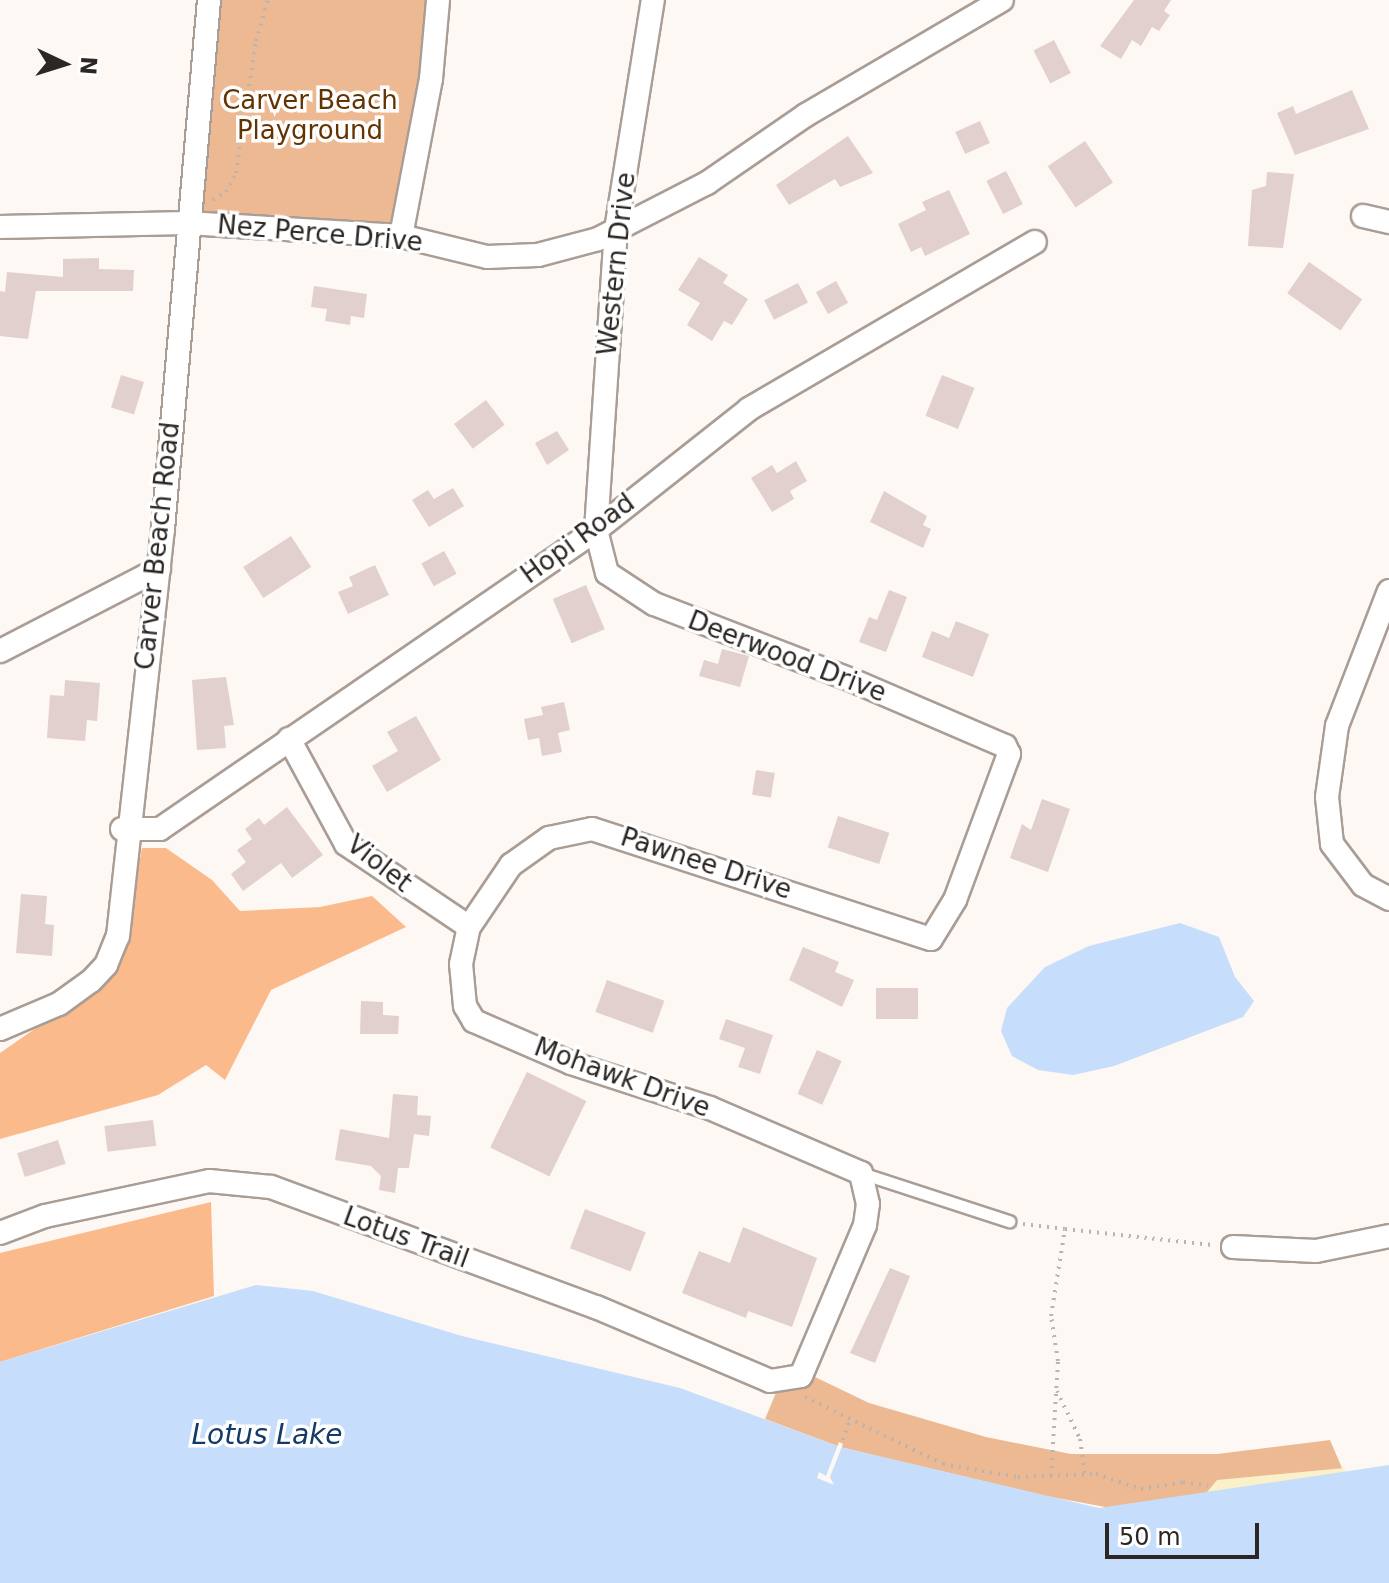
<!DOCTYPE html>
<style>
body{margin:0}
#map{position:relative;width:1389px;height:1583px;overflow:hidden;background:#fdf8f4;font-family:"DejaVu Sans",sans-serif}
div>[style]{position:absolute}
.green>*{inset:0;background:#edb993}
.forest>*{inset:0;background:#faba8b}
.sand>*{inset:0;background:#faf0ca}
.water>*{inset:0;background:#c6ddfb}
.pier>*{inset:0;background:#fdf8f4}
.building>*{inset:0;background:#e1d0ce;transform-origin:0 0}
.path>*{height:4px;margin-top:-2px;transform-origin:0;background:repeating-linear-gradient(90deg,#b9b4b1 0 2px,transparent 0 8px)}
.roads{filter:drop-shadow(2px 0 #a99d95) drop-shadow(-2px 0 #a99d95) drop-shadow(0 2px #a99d95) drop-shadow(0 -2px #a99d95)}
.service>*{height:11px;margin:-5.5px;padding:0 5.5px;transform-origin:5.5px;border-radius:5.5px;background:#fff}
.minor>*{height:22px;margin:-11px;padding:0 11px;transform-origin:11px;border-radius:11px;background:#fff}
span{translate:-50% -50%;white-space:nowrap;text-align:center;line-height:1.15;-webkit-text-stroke:7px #fff;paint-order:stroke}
.park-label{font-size:26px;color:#643302}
.street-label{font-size:26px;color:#2c2724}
.water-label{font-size:28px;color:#143a67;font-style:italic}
.north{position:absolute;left:24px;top:24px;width:80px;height:80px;-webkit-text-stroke:6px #fff;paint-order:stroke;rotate:94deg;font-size:22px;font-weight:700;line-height:32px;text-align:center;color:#2c2724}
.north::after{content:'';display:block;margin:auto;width:28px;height:36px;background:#2c2724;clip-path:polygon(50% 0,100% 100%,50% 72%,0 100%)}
.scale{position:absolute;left:1105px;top:1523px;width:154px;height:36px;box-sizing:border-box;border:4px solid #2c2724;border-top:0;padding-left:10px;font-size:24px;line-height:28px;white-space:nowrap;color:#2c2724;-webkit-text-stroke:6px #fff;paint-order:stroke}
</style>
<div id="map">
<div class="green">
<div style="clip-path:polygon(210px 0,438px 0,401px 236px,187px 223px)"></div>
<div style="clip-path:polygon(788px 1364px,869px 1403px,986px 1437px,1071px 1454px,1217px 1454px,1330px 1440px,1351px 1489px,1127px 1511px,1046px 1496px,840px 1447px,765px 1419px)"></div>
</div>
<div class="forest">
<div style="clip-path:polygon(142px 848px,166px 848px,212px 880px,240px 911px,320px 907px,372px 896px,406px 927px,271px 990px,225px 1080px,206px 1065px,158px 1095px,0 1139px,0 1053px,104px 981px,127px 929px)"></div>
<div style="clip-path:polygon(211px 1202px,214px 1296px,0 1362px,0 1253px)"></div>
</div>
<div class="sand">
<div style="clip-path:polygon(1344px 1468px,1351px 1490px,1198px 1503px,1217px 1480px)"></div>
</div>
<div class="water">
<div style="clip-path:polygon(1180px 923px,1219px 937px,1235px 977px,1254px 1001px,1243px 1017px,1114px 1066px,1073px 1075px,1038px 1070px,1012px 1056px,1001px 1031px,1007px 1008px,1045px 967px,1089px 946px)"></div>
<div style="clip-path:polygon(256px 1285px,313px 1291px,462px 1336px,680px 1388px,840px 1447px,1099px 1508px,1389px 1465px,1389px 1583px,0 1583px,0 1362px)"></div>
</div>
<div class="pier">
<div style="clip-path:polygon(839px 1442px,843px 1444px,830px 1477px,834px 1485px,817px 1478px,819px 1472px,826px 1476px)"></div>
</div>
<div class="building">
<div style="clip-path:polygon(1134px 0,1171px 0,1164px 11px,1170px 15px,1159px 31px,1152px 27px,1141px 46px,1132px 40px,1121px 59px,1100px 46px)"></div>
<div style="left:1054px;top:40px;width:37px;height:23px;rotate:63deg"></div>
<div style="clip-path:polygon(1352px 90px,1369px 129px,1295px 155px,1277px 113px,1293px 106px,1296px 114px)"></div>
<div style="left:980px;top:121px;width:24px;height:27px;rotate:66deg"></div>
<div style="clip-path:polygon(848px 136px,873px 173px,840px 187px,835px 179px,789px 205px,776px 185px)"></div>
<div style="left:1085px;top:141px;width:50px;height:45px;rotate:56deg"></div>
<div style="left:1006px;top:171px;width:37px;height:22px;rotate:63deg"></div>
<div style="clip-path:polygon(1267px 172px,1294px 174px,1283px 248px,1248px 246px,1252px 190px,1266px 186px)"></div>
<div style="clip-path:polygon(949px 190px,970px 234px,925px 256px,921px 247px,911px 252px,898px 224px,926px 210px,922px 202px)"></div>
<div style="clip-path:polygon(699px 257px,728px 275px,723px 283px,748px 299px,732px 325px,724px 321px,712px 341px,687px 325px,700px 303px,678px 290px)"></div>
<div style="clip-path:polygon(99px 258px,99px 269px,134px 270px,133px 291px,36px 291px,28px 339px,0 336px,0 291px,5px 292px,7px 272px,63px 277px,63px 259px)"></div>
<div style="left:1309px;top:262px;width:65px;height:38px;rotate:35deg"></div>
<div style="left:836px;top:281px;width:25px;height:23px;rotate:61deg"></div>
<div style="left:798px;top:283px;width:22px;height:38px;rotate:63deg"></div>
<div style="clip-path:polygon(314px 286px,367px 294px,364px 318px,351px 316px,350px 325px,325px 321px,327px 309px,311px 307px)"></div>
<div style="left:121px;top:375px;width:24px;height:34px;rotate:17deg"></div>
<div style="left:942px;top:375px;width:35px;height:44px;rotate:22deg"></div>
<div style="left:486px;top:400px;width:31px;height:40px;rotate:53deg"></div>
<div style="clip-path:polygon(557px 431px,569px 450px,547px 465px,535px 443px)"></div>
<div style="clip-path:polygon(796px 461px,807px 481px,790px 491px,794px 499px,772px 512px,751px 478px,772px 465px,777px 473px)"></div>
<div style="clip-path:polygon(453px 488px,464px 506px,429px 527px,412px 500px,428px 490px,434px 499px)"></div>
<div style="clip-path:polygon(884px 491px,927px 516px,923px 525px,931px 529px,923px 548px,870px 522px)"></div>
<div style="left:291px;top:536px;width:37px;height:57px;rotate:57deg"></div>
<div style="left:444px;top:551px;width:26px;height:26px;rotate:61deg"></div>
<div style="clip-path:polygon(375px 565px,389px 595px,348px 614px,338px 592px,353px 586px,349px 577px)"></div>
<div style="left:586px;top:585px;width:48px;height:36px;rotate:67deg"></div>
<div style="clip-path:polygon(889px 590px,907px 597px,886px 652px,859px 642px,869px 617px,877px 620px)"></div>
<div style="clip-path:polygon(956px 621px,989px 634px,973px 677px,922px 657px,932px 631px,949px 638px)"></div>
<div style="clip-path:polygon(722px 649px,749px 656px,740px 687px,699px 676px,704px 660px,718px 664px)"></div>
<div style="clip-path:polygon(226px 677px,234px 725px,224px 726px,226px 748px,197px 750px,192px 680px)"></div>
<div style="clip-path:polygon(65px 680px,100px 683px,97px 721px,87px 720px,85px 741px,47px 738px,50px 695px,64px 696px)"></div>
<div style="clip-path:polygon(564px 702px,570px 730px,558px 733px,562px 752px,542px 756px,539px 738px,528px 740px,524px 719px,543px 715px,541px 707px)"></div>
<div style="clip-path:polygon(416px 716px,441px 760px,387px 792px,372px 766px,398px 751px,387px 732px)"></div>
<div style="left:756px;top:770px;width:19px;height:25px;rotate:9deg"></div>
<div style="clip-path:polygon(1042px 799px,1070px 809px,1048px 872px,1010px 858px,1022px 824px,1031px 830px)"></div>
<div style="clip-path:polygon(287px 807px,323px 855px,292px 878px,281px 863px,243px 891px,231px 874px,246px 862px,237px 850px,252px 839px,245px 829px,259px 818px,264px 825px)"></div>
<div style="left:838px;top:816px;width:54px;height:33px;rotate:18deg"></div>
<div style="clip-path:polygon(21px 894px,47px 896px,45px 924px,54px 925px,52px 956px,16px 953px)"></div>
<div style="clip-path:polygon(803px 947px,839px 962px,835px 972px,854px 980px,842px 1007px,789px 980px)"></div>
<div style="left:607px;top:980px;width:61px;height:34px;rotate:20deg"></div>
<div style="left:918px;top:988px;width:31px;height:42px;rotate:90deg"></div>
<div style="clip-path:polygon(361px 1001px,383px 1002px,383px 1015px,399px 1016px,398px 1034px,360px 1034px)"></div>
<div style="clip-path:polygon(726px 1019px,773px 1035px,760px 1074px,738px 1067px,745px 1048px,719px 1039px)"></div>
<div style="left:817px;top:1050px;width:27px;height:48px;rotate:24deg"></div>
<div style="left:527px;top:1072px;width:66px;height:84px;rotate:26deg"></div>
<div style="clip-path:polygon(393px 1094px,418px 1096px,417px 1115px,431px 1116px,429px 1136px,414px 1134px,409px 1168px,398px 1168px,395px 1193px,379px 1190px,381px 1176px,371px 1166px,335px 1160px,340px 1129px,389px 1138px)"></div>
<div style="left:153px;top:1120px;width:26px;height:49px;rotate:83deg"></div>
<div style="left:58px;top:1140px;width:25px;height:43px;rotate:72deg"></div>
<div style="left:585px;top:1209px;width:65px;height:42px;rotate:21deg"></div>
<div style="clip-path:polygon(743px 1227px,817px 1258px,792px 1327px,748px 1311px,746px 1318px,682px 1293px,699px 1251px,730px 1263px)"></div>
<div style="clip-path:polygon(890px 1268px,910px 1276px,875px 1363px,850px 1353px)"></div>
</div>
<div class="path">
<div style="left:213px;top:200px;width:15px;rotate:-32deg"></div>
<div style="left:226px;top:192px;width:21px;rotate:-62deg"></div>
<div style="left:236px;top:173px;width:134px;rotate:-81.4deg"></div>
<div style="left:256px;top:41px;width:43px;rotate:-73.7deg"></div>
<div style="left:1023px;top:1224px;width:42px;rotate:6.8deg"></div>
<div style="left:1057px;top:1391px;width:53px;rotate:64.4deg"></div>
<div style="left:1080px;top:1439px;width:34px;rotate:82deg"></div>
<div style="left:805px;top:1397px;width:153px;rotate:25.9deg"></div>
<div style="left:943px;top:1464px;width:76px;rotate:9.8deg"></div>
<div style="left:1018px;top:1477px;width:78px;rotate:-2.2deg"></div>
<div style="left:1096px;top:1474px;width:47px;rotate:18.4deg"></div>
<div style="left:1141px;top:1489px;width:43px;rotate:-9.5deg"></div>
<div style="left:1183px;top:1482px;width:25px;rotate:9deg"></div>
<div style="left:843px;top:1440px;width:20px;rotate:-72deg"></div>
<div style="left:1051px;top:1476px;width:115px;rotate:-86.5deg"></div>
<div style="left:1058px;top:1361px;width:46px;rotate:-98.8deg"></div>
<div style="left:1051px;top:1316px;width:88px;rotate:-80.9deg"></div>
<div style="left:1065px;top:1229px;width:148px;rotate:6.2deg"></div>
</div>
<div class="roads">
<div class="service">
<div style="left:861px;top:1173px;width:156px;rotate:18deg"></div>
</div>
<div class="minor">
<div style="left:1363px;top:216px;width:27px;rotate:13deg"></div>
<div style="left:0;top:227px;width:187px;rotate:-1.2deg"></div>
<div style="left:187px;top:223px;width:214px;rotate:3.5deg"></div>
<div style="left:401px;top:236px;width:89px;rotate:13.7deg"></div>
<div style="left:487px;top:257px;width:51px;rotate:-2.2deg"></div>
<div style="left:538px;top:255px;width:62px;rotate:-14.9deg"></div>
<div style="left:598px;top:239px;width:123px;rotate:-27.2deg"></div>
<div style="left:707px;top:183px;width:120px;rotate:-34.5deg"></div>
<div style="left:806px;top:115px;width:227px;rotate:-30.4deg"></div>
<div style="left:401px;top:236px;width:160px;rotate:-79.2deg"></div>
<div style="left:431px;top:79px;width:79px;rotate:-84.9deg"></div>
<div style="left:1389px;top:591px;width:145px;rotate:111.1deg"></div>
<div style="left:1337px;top:726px;width:72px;rotate:98deg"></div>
<div style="left:1327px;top:797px;width:47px;rotate:83.9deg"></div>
<div style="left:1332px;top:844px;width:51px;rotate:52.9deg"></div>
<div style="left:1363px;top:885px;width:30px;rotate:28deg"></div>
<div style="left:0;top:651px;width:179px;rotate:-27.3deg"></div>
<div style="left:289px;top:739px;width:119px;rotate:61.5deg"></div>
<div style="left:346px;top:844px;width:148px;rotate:34deg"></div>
<div style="left:122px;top:829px;width:38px"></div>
<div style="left:160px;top:829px;width:529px;rotate:-34.44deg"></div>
<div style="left:596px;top:530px;width:195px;rotate:-38.3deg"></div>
<div style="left:749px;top:409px;width:331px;rotate:-30.3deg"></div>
<div style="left:0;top:1029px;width:64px;rotate:-23deg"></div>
<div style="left:59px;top:1004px;width:39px;rotate:-36deg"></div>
<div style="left:91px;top:981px;width:22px;rotate:-47deg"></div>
<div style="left:106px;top:965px;width:31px;rotate:-68deg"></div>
<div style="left:118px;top:936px;width:409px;rotate:-83.7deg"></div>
<div style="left:163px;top:529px;width:531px;rotate:-85.03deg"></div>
<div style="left:0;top:1233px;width:48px;rotate:-20.7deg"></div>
<div style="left:45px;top:1216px;width:168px;rotate:-12deg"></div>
<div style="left:209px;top:1181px;width:62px;rotate:5.5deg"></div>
<div style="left:271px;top:1187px;width:346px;rotate:20.3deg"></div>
<div style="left:596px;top:1307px;width:189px;rotate:23deg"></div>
<div style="left:770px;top:1381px;width:31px;rotate:-9deg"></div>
<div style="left:801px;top:1376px;width:164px;rotate:-67deg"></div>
<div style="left:865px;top:1225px;width:21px;rotate:-82deg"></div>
<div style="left:868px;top:1204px;width:32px;rotate:-103deg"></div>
<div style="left:861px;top:1173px;width:164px;rotate:-156.7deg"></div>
<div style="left:710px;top:1108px;width:146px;rotate:-162.1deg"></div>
<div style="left:571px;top:1063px;width:106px;rotate:-156.6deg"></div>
<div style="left:474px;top:1021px;width:17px;rotate:-121deg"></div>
<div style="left:465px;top:1006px;width:42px;rotate:-95.4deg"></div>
<div style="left:461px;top:964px;width:38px;rotate:-78deg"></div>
<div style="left:469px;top:927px;width:75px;rotate:-55.9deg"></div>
<div style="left:511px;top:865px;width:47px;rotate:-35.4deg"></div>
<div style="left:549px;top:838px;width:44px;rotate:-11.8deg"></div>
<div style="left:592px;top:829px;width:356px;rotate:18deg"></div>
<div style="left:931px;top:939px;width:46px;rotate:-58.4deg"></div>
<div style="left:955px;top:900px;width:156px;rotate:-69.7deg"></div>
<div style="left:1009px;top:754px;width:9px;rotate:-117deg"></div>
<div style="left:1005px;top:746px;width:164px;rotate:-156.7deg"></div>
<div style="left:854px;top:681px;width:214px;rotate:-158.9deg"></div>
<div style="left:654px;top:604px;width:56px;rotate:-146.6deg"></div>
<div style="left:607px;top:573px;width:44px;rotate:-104.3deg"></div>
<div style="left:596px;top:530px;width:301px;rotate:-86.2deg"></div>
<div style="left:616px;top:230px;width:233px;rotate:-80.9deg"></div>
<div style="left:1233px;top:1247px;width:83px;rotate:2.8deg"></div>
<div style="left:1316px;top:1251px;width:75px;rotate:-11.6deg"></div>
</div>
</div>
<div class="park-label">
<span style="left:310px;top:116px">Carver Beach<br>Playground</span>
</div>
<div class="street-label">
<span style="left:320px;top:234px;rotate:5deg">Nez Perce Drive</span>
<span style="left:617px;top:264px;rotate:-84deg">Western Drive</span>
<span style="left:578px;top:539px;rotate:-36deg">Hopi Road</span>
<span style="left:158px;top:546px;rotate:-84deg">Carver Beach Road</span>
<span style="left:787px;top:657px;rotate:21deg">Deerwood Drive</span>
<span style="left:379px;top:864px;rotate:38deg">Violet</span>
<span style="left:706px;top:864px;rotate:18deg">Pawnee Drive</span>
<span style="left:622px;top:1078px;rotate:20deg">Mohawk Drive</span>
<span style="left:406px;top:1238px;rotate:20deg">Lotus Trail</span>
</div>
<div class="water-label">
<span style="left:267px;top:1435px">Lotus Lake</span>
</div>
<div class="north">N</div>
<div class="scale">50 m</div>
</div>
